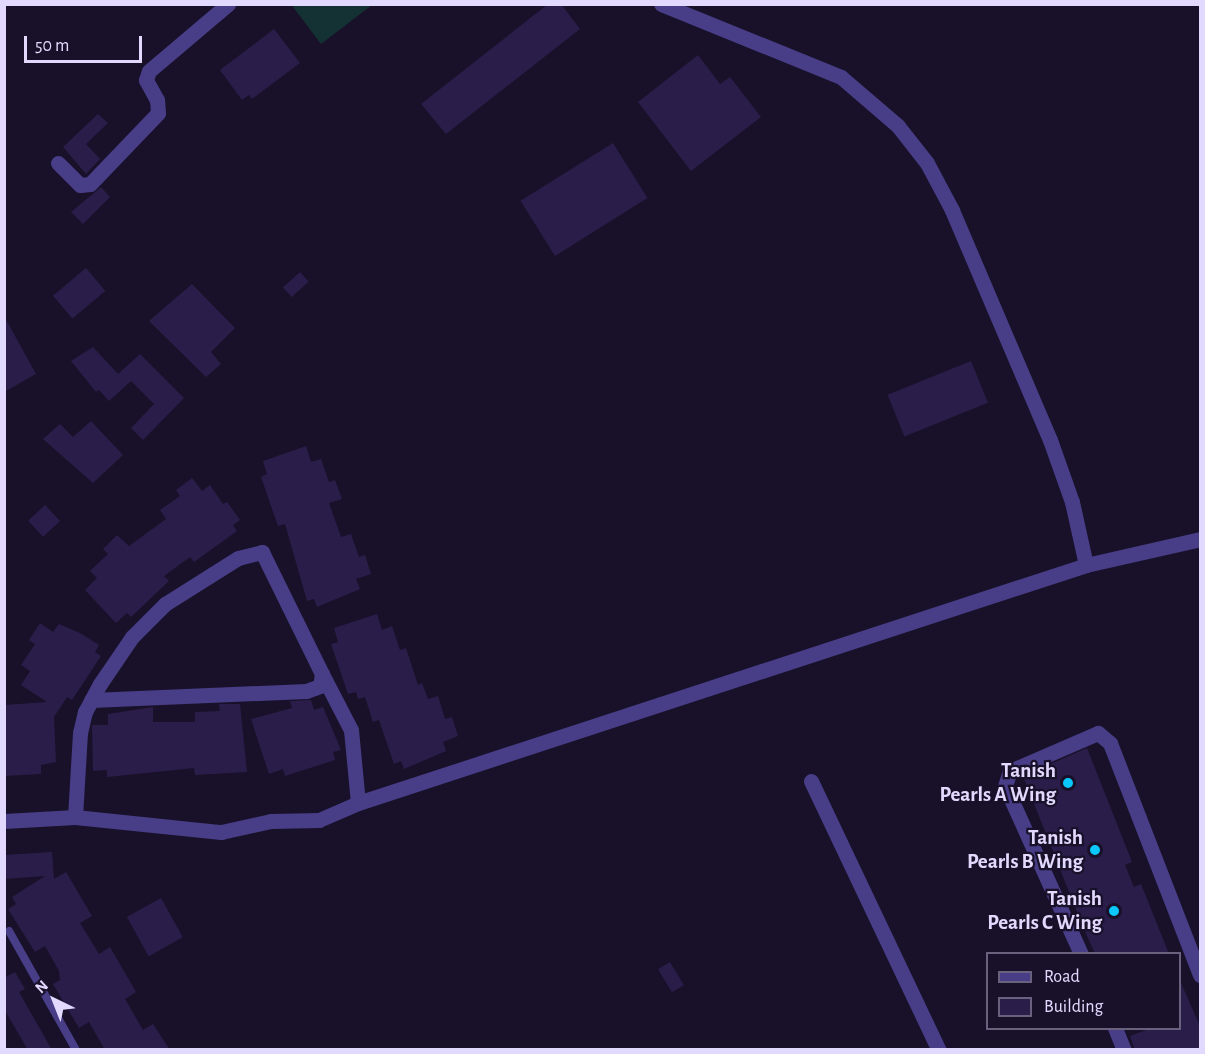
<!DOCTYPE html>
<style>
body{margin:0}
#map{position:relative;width:1205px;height:1054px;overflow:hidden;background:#181129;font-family:"Alegreya Sans",sans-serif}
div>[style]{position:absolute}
.green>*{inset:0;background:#143133}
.building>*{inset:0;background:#2b1d4a;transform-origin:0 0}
.lane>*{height:8px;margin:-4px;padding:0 4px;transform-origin:4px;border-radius:4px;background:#483d87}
.street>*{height:15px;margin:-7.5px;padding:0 7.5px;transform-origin:7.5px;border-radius:7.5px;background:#483d87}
.dots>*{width:16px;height:16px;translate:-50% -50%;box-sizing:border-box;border:3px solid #181129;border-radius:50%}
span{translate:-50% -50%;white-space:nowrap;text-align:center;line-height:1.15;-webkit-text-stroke:4.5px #181129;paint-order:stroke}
.poi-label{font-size:21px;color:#e2dafe;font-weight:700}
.right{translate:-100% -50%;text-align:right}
.frame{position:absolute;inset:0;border:6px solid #e2dafe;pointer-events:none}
.legend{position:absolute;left:986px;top:952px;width:195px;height:78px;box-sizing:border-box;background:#181129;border:2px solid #69617e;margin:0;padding:8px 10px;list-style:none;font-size:18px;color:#e2dafe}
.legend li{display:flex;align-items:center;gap:12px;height:30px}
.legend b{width:30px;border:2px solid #69617e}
.north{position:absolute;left:24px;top:970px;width:60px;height:60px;-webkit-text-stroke:4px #181129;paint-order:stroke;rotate:317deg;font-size:16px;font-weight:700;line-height:24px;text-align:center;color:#e2dafe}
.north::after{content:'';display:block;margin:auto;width:21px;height:27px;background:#e2dafe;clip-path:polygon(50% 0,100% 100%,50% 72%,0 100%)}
.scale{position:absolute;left:24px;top:36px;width:118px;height:27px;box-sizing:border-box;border:3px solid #e2dafe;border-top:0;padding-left:8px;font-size:18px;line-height:21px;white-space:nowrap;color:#e2dafe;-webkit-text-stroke:4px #181129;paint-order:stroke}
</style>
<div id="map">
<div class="green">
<div style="clip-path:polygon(296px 5px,296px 4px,372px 5px,321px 44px,293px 7px)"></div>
</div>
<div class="building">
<div style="clip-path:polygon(548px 4px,561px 4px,580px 29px,446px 134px,421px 104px)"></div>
<div style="clip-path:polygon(274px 29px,300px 63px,252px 99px,249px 95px,242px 100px,220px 70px)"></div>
<div style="clip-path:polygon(698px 55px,720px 84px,730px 77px,761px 117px,691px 171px,638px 102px)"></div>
<div style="clip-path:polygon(98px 114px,108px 123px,86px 144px,100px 159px,86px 174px,63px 147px)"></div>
<div style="left:613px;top:143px;width:65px;height:109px;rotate:58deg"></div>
<div style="clip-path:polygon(101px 187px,110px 197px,83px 224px,71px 212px)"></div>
<div style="left:86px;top:268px;width:30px;height:43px;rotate:50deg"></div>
<div style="left:300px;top:272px;width:13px;height:23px;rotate:48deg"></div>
<div style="clip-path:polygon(192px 284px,235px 328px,211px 352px,221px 364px,206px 377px,149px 321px)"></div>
<div style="clip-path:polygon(4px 316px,36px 374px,4px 392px)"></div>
<div style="clip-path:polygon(93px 347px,118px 374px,140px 354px,184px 398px,143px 440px,131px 428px,154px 404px,131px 381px,109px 401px,99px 390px,96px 392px,71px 361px)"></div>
<div style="left:971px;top:361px;width:45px;height:90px;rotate:68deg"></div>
<div style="clip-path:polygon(91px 421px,123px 455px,93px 483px,43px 439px,60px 424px,73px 437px)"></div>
<div style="clip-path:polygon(306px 446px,311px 462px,321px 459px,329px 482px,335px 480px,342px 499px,329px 503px,341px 537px,351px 534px,359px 557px,365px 555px,371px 574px,356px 579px,360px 589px,317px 607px,314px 599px,307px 601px,285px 524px,278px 526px,261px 477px,267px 474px,263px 461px)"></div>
<div style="clip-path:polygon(192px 478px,202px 491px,210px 485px,223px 504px,227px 502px,240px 520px,233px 525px,237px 531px,194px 562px,190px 557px,164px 576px,169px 581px,131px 617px,127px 613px,116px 623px,85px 590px,97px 578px,90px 571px,108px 554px,103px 549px,117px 535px,129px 546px,166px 519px,160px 510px,180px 496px,176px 490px)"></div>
<div style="left:45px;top:505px;width:22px;height:23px;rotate:47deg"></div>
<div style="clip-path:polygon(377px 614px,382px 630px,392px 626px,400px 650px,406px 648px,418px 685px,422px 683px,428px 699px,438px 696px,445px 719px,452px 717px,458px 736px,443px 742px,446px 751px,404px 769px,401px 761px,394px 764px,379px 720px,373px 722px,365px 697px,358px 699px,356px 692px,348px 694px,331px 644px,338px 642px,334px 628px)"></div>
<div style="clip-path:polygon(40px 623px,53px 632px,59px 624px,80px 633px,99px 645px,95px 652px,101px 656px,72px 700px,67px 697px,54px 717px,56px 762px,41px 765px,41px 774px,4px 776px,4px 705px,47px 702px,21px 685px,30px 671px,21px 665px,35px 644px,29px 640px)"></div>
<div style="clip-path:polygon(311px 700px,314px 710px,323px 707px,341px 750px,333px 752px,335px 760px,285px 776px,283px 769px,269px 774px,251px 719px,292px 708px,290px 701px)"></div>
<div style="clip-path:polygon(219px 704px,240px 704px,247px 772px,195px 775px,194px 768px,107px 777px,107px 770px,93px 771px,92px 725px,108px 725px,108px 714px,153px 707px,153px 722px,195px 722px,195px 712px,220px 711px)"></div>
<div style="clip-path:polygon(1087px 748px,1132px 862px,1125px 865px,1134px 887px,1141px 884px,1169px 954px,1095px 954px,1081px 922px,1023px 776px)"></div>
<div style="clip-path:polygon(52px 852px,54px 879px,66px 872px,92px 916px,80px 923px,99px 954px,110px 947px,136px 992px,125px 999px,143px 1030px,153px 1024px,170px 1050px,105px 1050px,89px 1022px,79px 1028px,53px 984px,60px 980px,59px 971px,45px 946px,35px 952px,8px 909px,16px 904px,12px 897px,45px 876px,4px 879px,4px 855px)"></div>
<div style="left:161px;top:898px;width:45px;height:39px;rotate:61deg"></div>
<div style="left:670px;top:962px;width:27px;height:14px;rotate:59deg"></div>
<div style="clip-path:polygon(15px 972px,25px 989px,19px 992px,52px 1050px,28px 1050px,4px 1009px,4px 978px)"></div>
<div style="clip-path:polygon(1181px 983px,1200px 1026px,1200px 1050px,1135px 1050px,1130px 1036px,1149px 1029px,1179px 1029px)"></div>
</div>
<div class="lane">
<div style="left:9px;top:931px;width:137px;rotate:60.6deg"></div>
</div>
<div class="street">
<div style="left:58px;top:163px;width:31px;rotate:45deg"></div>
<div style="left:80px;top:185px;width:10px;rotate:-6deg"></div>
<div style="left:90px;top:184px;width:98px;rotate:-46.2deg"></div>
<div style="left:158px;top:113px;width:13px;rotate:-94deg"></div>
<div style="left:157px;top:100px;width:23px;rotate:-119deg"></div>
<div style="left:146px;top:80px;width:9px;rotate:-72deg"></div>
<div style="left:149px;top:71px;width:104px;rotate:-40.3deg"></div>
<div style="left:1086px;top:565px;width:117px;rotate:-12.8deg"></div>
<div style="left:322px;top:674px;width:63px;rotate:62.6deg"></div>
<div style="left:351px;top:730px;width:73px;rotate:84.5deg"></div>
<div style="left:811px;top:781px;width:298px;rotate:64.6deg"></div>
<div style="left:75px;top:817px;width:147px;rotate:5.9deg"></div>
<div style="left:221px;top:832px;width:51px;rotate:-12.4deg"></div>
<div style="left:271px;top:821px;width:48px;rotate:-1.2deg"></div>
<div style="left:319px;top:820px;width:43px;rotate:-23.6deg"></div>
<div style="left:358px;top:803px;width:766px;rotate:-18.1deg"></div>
<div style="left:1086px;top:565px;width:65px;rotate:-102.5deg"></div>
<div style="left:1072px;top:502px;width:66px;rotate:-109.5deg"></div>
<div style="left:1050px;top:440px;width:250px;rotate:-113.1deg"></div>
<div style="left:952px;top:210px;width:53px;rotate:-118deg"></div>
<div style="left:927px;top:163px;width:47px;rotate:-128.1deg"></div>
<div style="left:898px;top:126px;width:75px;rotate:-139.3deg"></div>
<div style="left:841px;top:77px;width:194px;rotate:-157.9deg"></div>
<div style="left:4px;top:821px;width:71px;rotate:-3.2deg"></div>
<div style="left:75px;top:817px;width:84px;rotate:-86.6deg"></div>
<div style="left:80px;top:733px;width:22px;rotate:-77deg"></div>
<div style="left:85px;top:712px;width:32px;rotate:-62deg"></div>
<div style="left:100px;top:684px;width:57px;rotate:-55.8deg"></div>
<div style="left:132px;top:637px;width:47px;rotate:-45deg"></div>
<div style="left:165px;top:604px;width:86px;rotate:-32.2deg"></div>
<div style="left:238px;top:558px;width:25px;rotate:-14deg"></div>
<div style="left:262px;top:552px;width:136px;rotate:63.8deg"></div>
<div style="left:322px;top:674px;width:12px;rotate:99deg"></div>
<div style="left:320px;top:686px;width:15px;rotate:160deg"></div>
<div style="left:306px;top:691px;width:215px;rotate:177.6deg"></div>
<div style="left:1081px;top:954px;width:184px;rotate:-114.3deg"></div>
<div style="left:1005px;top:786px;width:16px;rotate:-72deg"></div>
<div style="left:1010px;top:771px;width:96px;rotate:-23.4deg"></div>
<div style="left:1098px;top:733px;width:16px;rotate:40deg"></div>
<div style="left:1110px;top:743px;width:249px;rotate:68.8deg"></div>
<div style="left:1115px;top:1028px;width:24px;rotate:68deg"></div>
</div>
<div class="dots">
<div style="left:1068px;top:783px;background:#0ac8fb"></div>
<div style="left:1095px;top:850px;background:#0ac8fb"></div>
<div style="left:1114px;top:911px;background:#0ac8fb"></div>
</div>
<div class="poi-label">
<span class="right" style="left:1056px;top:783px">Tanish<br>Pearls A Wing</span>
<span class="right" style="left:1083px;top:850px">Tanish<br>Pearls B Wing</span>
<span class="right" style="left:1102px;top:911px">Tanish<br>Pearls C Wing</span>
</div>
<div class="frame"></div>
<ul class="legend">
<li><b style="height:8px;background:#483d87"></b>Road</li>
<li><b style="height:16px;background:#2b1d4a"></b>Building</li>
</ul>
<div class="north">N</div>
<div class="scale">50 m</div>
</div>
